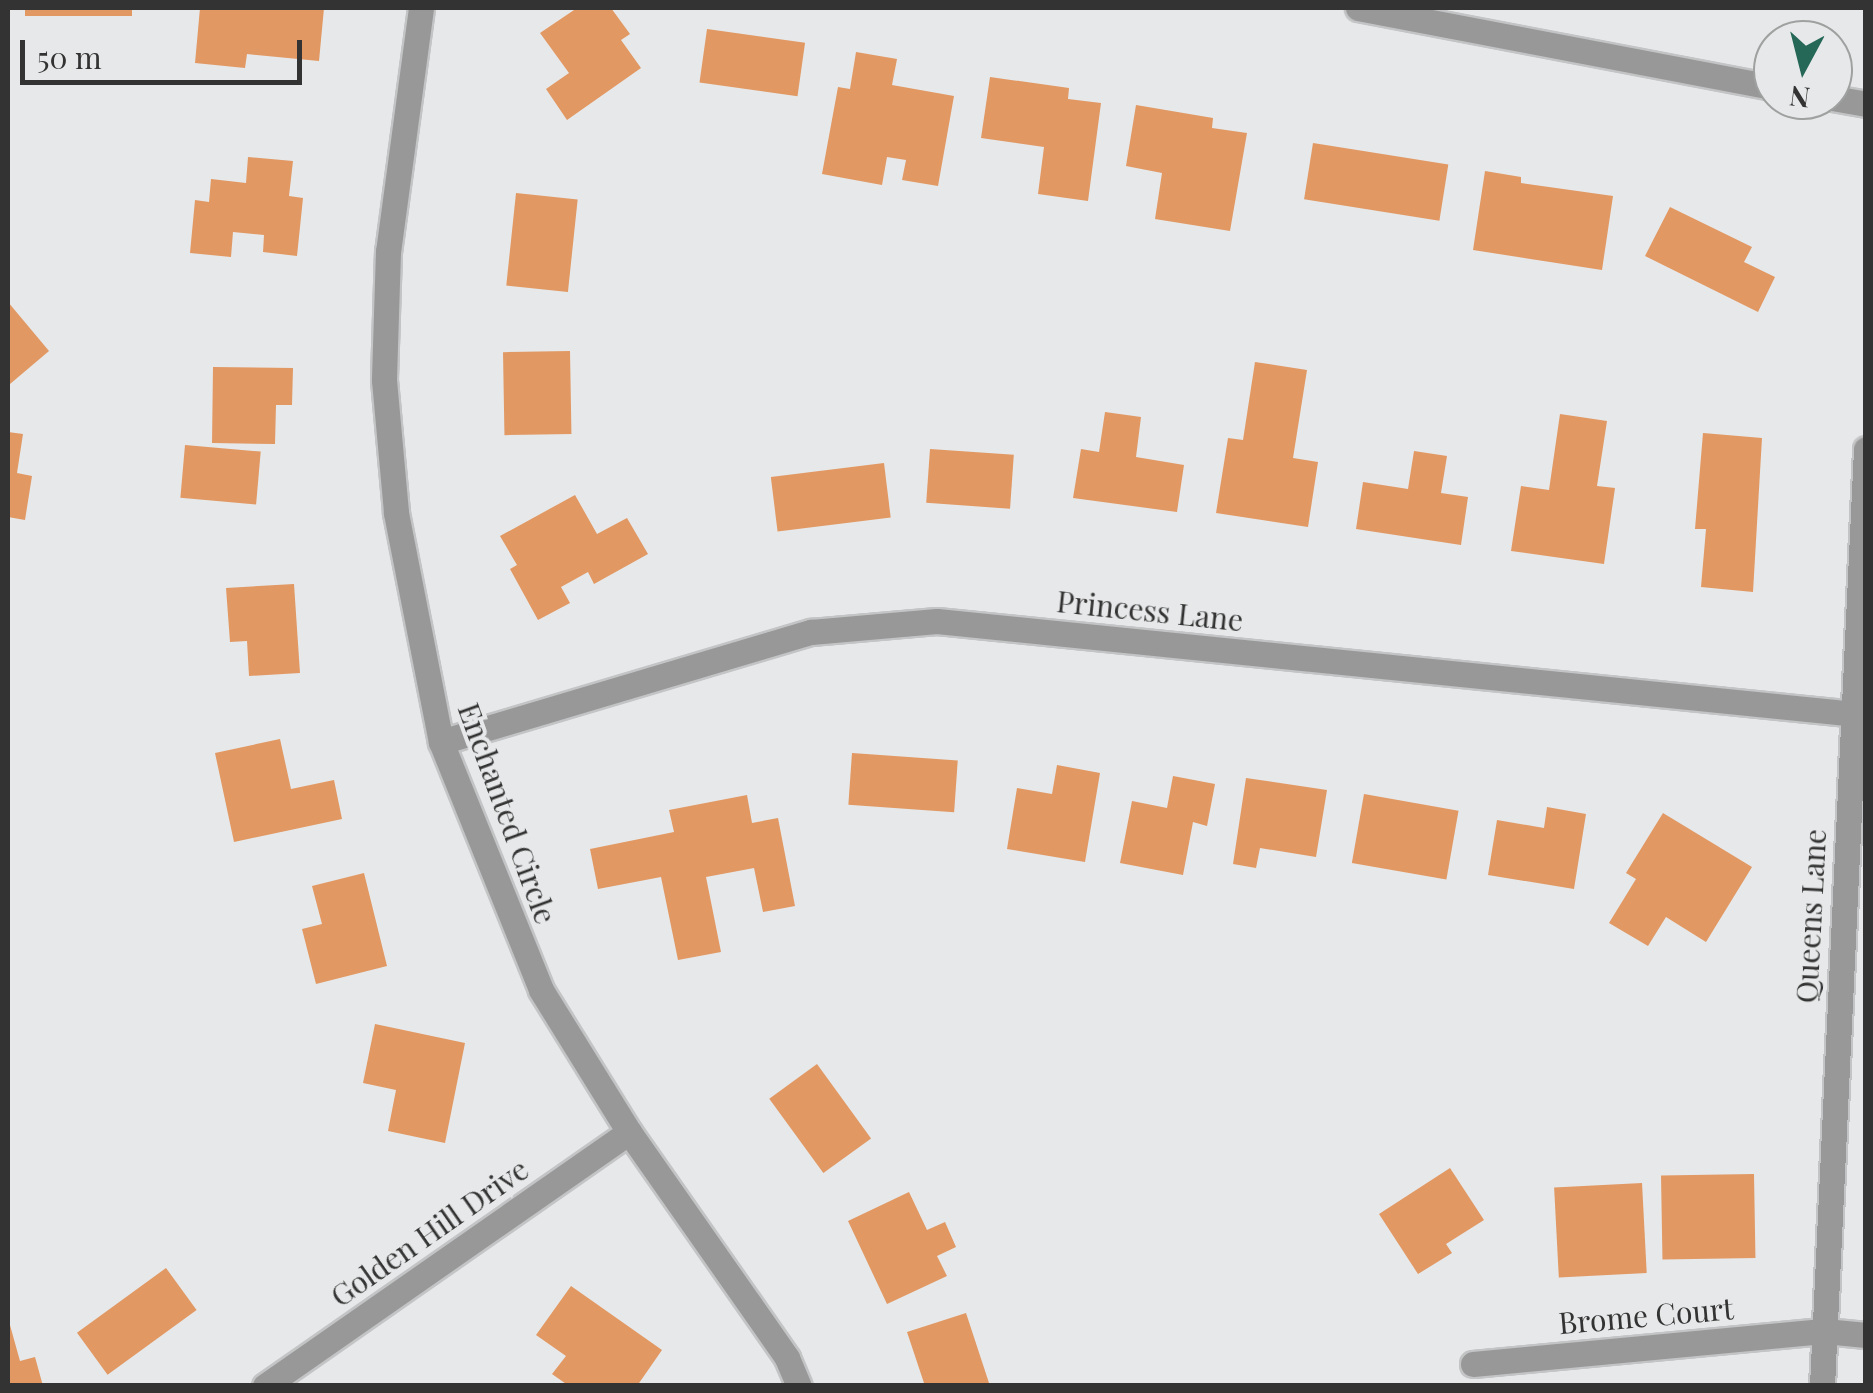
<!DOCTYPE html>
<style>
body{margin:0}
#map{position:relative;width:1873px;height:1393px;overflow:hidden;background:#e7e8e9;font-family:"Playfair Display",serif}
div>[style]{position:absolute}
.building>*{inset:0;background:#e19863;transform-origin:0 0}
.roads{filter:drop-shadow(2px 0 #c3c4c5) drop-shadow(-2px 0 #c3c4c5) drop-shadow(0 2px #c3c4c5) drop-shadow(0 -2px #c3c4c5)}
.minor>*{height:25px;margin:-12.5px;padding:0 12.5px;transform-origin:12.5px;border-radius:12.5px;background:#989899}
span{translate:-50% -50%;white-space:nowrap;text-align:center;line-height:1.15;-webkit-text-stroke:8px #e7e8e9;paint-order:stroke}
.street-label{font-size:30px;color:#333}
.frame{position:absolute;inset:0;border:10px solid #333;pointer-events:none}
.north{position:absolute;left:1753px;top:20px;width:100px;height:100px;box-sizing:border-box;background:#e7e8e9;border:2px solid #9fa0a0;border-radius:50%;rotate:187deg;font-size:28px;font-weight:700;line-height:40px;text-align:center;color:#333}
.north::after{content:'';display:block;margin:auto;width:35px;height:45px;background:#266857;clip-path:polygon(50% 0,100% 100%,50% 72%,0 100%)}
.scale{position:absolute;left:20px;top:40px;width:282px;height:45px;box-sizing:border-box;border:5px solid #333;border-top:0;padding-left:12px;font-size:30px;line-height:35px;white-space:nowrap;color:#333;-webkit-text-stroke:8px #e7e8e9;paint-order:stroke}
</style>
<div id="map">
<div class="building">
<div style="left:25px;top:8px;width:107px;height:8px"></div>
<div style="clip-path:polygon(200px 8px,324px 8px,319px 61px,247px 54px,245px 68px,195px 63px)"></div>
<div style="clip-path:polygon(577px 8px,611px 8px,630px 34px,621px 40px,641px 68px,567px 120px,546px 89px,569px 73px,540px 33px)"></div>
<div style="left:707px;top:29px;width:99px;height:54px;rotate:8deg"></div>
<div style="clip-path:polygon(856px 52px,897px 59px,892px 85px,954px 96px,938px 186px,902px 180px,906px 160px,887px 157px,882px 185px,822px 174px,838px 87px,850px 89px)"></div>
<div style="clip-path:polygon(990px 77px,1069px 88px,1068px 99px,1101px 103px,1088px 201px,1038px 194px,1044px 147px,981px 138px)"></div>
<div style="clip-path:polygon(1136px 105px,1213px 118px,1212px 128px,1247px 133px,1230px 231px,1155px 219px,1162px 173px,1126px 166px)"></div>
<div style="left:1313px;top:143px;width:137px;height:57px;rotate:9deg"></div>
<div style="clip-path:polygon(248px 157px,293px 161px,289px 196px,303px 198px,297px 256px,263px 252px,264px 235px,233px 232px,231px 257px,190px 253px,195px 200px,209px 202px,211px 179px,246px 183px)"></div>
<div style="clip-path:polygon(1485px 171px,1521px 177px,1521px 183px,1613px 196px,1602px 270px,1473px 250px)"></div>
<div style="left:516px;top:193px;width:62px;height:93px;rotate:6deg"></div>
<div style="clip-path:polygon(1670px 207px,1752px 247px,1744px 262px,1775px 277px,1758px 312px,1645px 256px)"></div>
<div style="clip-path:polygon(8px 302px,49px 351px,10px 384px,8px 381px)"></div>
<div style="left:570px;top:351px;width:83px;height:67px;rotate:89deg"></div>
<div style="clip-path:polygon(1255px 362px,1307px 370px,1293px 458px,1318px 462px,1308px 527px,1216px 513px,1228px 438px,1243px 440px)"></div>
<div style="clip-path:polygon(213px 367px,293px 368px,292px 405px,276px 405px,275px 444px,212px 443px)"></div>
<div style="clip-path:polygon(1105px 412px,1141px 417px,1136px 457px,1184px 465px,1177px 512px,1073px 498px,1081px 449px,1099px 452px)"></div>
<div style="clip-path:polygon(1560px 414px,1607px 421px,1597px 486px,1615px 488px,1604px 564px,1511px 551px,1521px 486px,1549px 490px)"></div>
<div style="clip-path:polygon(8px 432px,23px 434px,17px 473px,32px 476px,25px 520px,8px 517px)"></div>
<div style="clip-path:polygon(1703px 433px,1762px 438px,1753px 592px,1701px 587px,1706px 529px,1695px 529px)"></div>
<div style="left:185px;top:445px;width:76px;height:53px;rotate:5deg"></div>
<div style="left:930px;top:449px;width:84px;height:54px;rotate:4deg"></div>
<div style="clip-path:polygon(1414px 451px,1447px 456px,1441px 493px,1468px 497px,1461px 545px,1356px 529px,1363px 482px,1408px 489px)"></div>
<div style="left:884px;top:463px;width:55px;height:114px;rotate:83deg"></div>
<div style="clip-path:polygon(575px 495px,597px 534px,627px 518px,648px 554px,594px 584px,588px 572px,561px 587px,570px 603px,538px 620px,510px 569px,517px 565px,500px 536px)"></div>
<div style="clip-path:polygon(294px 584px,300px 673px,249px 676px,247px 641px,230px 642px,226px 588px)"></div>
<div style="clip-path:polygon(280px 739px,291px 789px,334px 780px,342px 819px,234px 842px,215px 753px)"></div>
<div style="left:852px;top:753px;width:106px;height:52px;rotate:4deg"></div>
<div style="clip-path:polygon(1057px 765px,1100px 773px,1085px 862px,1007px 849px,1017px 788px,1052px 794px)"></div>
<div style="clip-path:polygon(1173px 776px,1215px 784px,1207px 826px,1193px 822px,1183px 875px,1120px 863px,1132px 801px,1167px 808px)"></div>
<div style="clip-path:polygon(1246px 778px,1327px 790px,1316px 857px,1260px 848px,1256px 868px,1233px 864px)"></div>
<div style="left:1364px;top:794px;width:96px;height:70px;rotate:10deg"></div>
<div style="clip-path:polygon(747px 795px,752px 823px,778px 818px,795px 906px,763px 912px,754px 868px,706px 877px,721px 952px,678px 960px,661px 877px,598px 889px,590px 849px,674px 832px,669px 810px)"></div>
<div style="clip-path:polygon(1547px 807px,1586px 814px,1574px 889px,1488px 875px,1497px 820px,1544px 828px)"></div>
<div style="clip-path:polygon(1663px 813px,1752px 867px,1706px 942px,1666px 917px,1648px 946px,1609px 923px,1636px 879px,1626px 873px)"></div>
<div style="clip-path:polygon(364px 873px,387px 966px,316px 984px,302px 929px,322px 924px,312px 886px)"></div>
<div style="clip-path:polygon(375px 1024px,465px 1043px,445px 1143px,388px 1131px,396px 1090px,363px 1083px)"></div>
<div style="left:817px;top:1064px;width:92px;height:59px;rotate:54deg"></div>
<div style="clip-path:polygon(1450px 1168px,1484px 1220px,1446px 1244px,1452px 1253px,1418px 1274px,1379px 1214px)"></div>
<div style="left:1754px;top:1174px;width:84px;height:93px;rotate:89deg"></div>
<div style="left:1642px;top:1183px;width:90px;height:88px;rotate:87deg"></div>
<div style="clip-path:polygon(909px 1192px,927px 1230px,945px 1222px,956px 1247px,937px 1256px,947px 1276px,887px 1304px,848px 1221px)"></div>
<div style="left:166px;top:1268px;width:52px;height:110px;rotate:54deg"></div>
<div style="clip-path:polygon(571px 1286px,662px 1350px,637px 1386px,569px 1386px,552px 1374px,566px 1356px,536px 1335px)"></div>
<div style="clip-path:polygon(966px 1313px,990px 1386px,925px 1386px,907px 1332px)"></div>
<div style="clip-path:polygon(8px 1318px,20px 1361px,35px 1357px,43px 1386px,8px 1386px)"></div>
</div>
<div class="roads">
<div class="minor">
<div style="left:421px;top:8px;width:245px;rotate:97.7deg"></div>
<div style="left:388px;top:251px;width:129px;rotate:91.8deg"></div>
<div style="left:384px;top:380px;width:134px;rotate:84.8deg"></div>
<div style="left:396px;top:513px;width:233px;rotate:78.9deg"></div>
<div style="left:441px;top:742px;width:267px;rotate:68deg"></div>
<div style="left:541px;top:990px;width:167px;rotate:58.2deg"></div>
<div style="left:629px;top:1132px;width:276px;rotate:55deg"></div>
<div style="left:787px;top:1358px;width:30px;rotate:67deg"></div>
<div style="left:1358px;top:8px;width:422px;rotate:10.8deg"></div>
<div style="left:1833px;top:98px;width:34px;rotate:10deg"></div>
<div style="left:441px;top:742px;width:386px;rotate:-16.6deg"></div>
<div style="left:811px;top:632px;width:126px;rotate:-5deg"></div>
<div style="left:937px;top:621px;width:934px;rotate:5.78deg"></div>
<div style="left:1473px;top:1364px;width:354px;rotate:-5.4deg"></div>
<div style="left:1825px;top:1331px;width:41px;rotate:5.6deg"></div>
<div style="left:265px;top:1386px;width:444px;rotate:-34.9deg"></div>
<div style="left:1822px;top:1386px;width:938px;rotate:-87.31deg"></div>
</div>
</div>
<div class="street-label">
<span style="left:1150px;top:610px;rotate:6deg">Princess Lane</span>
<span style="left:508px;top:813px;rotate:70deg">Enchanted Circle</span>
<span style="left:1810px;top:916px;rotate:-87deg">Queens Lane</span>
<span style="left:429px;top:1232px;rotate:-35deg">Golden Hill Drive</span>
<span style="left:1646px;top:1315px;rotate:-5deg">Brome Court</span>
</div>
<div class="frame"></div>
<div class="north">N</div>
<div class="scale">50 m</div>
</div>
